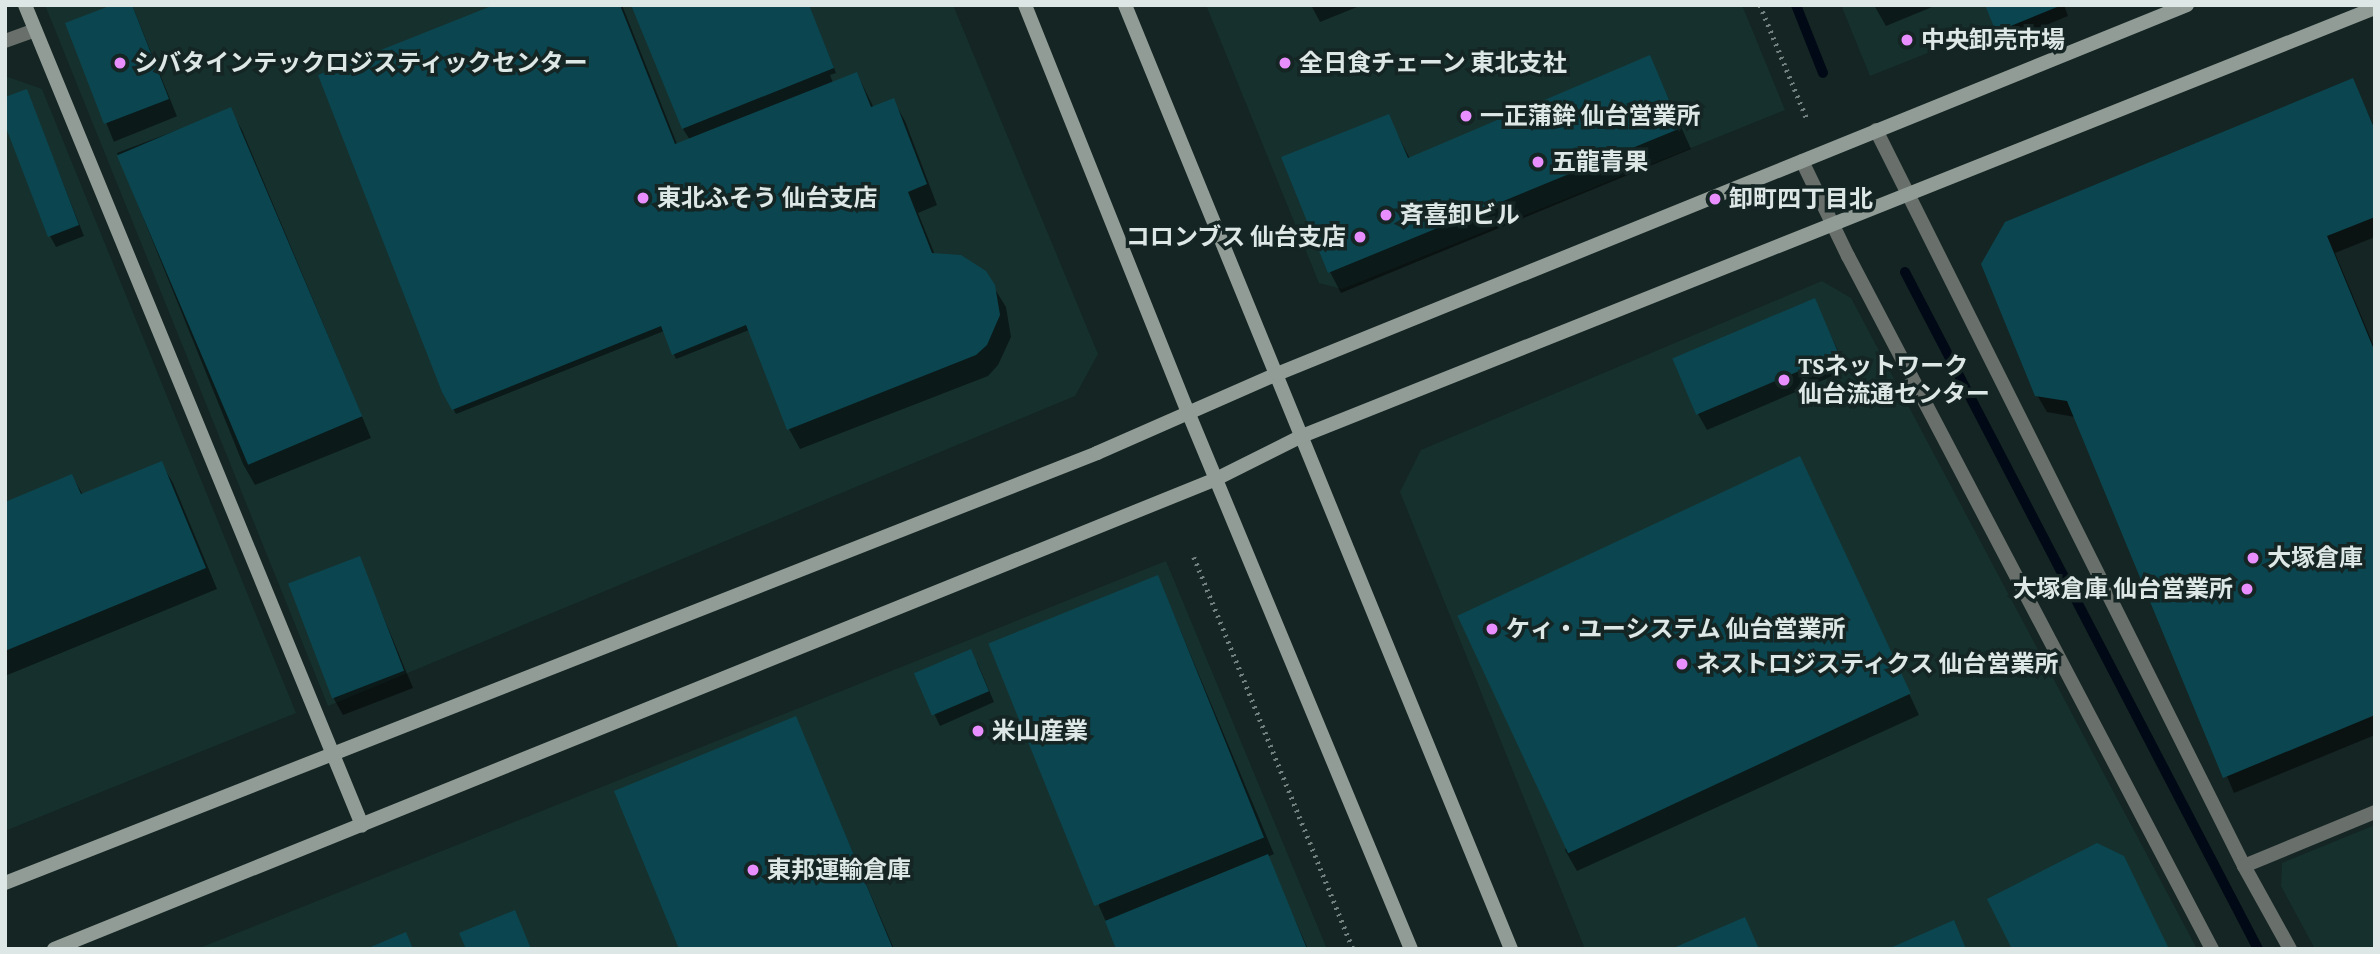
<!DOCTYPE html>
<meta charset="utf-8">
<style>
body{margin:0}
#map{position:relative;width:2380px;height:954px;overflow:hidden;background:#142523;font-family:"Crimson Pro","Noto Sans JP",serif}
div>[style]{position:absolute}
.built>*{inset:0;background:#16302d}
.shadow>*{inset:0;background:#0007;transform-origin:0 0}
.stream>*{height:10px;margin:-5px;padding:0 5px;transform-origin:5px;border-radius:5px;background:#000915}
.building>*{inset:0;background:#0b4650;transform-origin:0 0}
.path>*{height:4.5px;margin-top:-2.25px;transform-origin:0;background:repeating-linear-gradient(90deg,#72807e 0 2px,transparent 0 7px)}
.street>*{height:14px;margin:-7px;padding:0 7px;transform-origin:7px;border-radius:7px;background:#696f6b}
.secondary>*{height:14px;margin:-7px;padding:0 7px;transform-origin:7px;border-radius:7px;background:#919c96}
.dots>*{width:19px;height:19px;translate:-50% -50%;box-sizing:border-box;border:4px solid #142523;border-radius:50%}
span{translate:-50% -50%;white-space:nowrap;text-align:center;line-height:1.15;-webkit-text-stroke:7px #142523;paint-order:stroke}
.poi-label{font-size:24px;color:#dde7e5;font-weight:700}
.left{translate:0 -50%;text-align:left}
.right{translate:-100% -50%;text-align:right}
.frame{position:absolute;inset:0;border:7px solid #dde7e5;pointer-events:none}
</style>
<div id="map">
<div class="built">
<div style="clip-path:polygon(45px 5px,953px 5px,1098px 354px,1075px 396px,328px 706px)"></div>
<div style="clip-path:polygon(1206px 5px,1742px 5px,1785px 110px,1342px 289px,1319px 283px)"></div>
<div style="clip-path:polygon(1841px 5px,2048px 5px,1870px 76px)"></div>
<div style="clip-path:polygon(5px 76px,42px 89px,296px 713px,5px 831px)"></div>
<div style="clip-path:polygon(1822px 281px,1851px 298px,2197px 949px,1585px 949px,1400px 492px,1421px 450px)"></div>
<div style="clip-path:polygon(1166px 561px,1327px 949px,197px 949px)"></div>
<div style="clip-path:polygon(2375px 825px,2375px 949px,2315px 949px,2281px 886px,2282px 863px)"></div>
</div>
<div class="shadow">
<div style="left:132px;top:5px;width:120px;height:68px;rotate:68deg"></div>
<div style="clip-path:polygon(499px 5px,622px 5px,677px 144px,690px 140px,683px 129px,808px 5px,836px 73px,830px 75px,833px 83px,857px 74px,874px 108px,893px 100px,905px 121px,937px 205px,918px 213px,935px 255px,993px 286px,1006px 307px,1011px 337px,998px 365px,988px 376px,800px 449px,789px 429px,749px 330px,676px 359px,664px 331px,456px 414px,444px 391px)"></div>
<div style="clip-path:polygon(1311px 5px,1362px 5px,1320px 22px)"></div>
<div style="clip-path:polygon(1874px 5px,1937px 5px,1886px 26px)"></div>
<div style="clip-path:polygon(1987px 5px,2064px 5px,2068px 16px,2004px 42px)"></div>
<div style="clip-path:polygon(1650px 57px,1691px 149px,1341px 293px,1330px 272px,1388px 116px,1410px 159px)"></div>
<div style="clip-path:polygon(2352px 80px,2375px 128px,2375px 237px,2335px 253px,2375px 349px,2375px 735px,2234px 793px,2075px 417px,2047px 412px,2037px 395px)"></div>
<div style="clip-path:polygon(26px 91px,84px 236px,56px 247px,50px 236px)"></div>
<div style="clip-path:polygon(230px 110px,242px 130px,371px 438px,255px 485px,243px 464px,117px 153px)"></div>
<div style="clip-path:polygon(1814px 300px,1847px 370px,1707px 430px,1698px 414px)"></div>
<div style="clip-path:polygon(1800px 458px,1919px 715px,1577px 871px,1565px 850px)"></div>
<div style="clip-path:polygon(161px 463px,173px 483px,217px 589px,5px 676px,5px 504px,72px 476px,83px 495px)"></div>
<div style="clip-path:polygon(359px 558px,413px 688px,343px 715px,334px 699px)"></div>
<div style="clip-path:polygon(1158px 577px,1274px 854px,1267px 857px,1308px 949px,1118px 949px,1099px 906px)"></div>
<div style="clip-path:polygon(977px 662px,994px 702px,940px 726px,916px 675px)"></div>
<div style="clip-path:polygon(795px 718px,894px 949px,681px 949px)"></div>
</div>
<div class="stream">
<div style="left:1796px;top:5px;width:73px;rotate:68.3deg"></div>
<div style="left:1905px;top:272px;width:764px;rotate:62.46deg"></div>
</div>
<div class="building">
<div style="clip-path:polygon(112px 5px,132px 5px,169px 99px,104px 124px,65px 23px)"></div>
<div style="clip-path:polygon(494px 5px,620px 5px,675px 144px,857px 72px,871px 107px,894px 98px,927px 184px,908px 192px,932px 253px,961px 255px,986px 271px,995px 285px,1000px 315px,987px 345px,976px 355px,787px 430px,746px 325px,672px 355px,661px 326px,452px 410px,442px 392px,318px 75px)"></div>
<div style="clip-path:polygon(631px 5px,809px 5px,834px 68px,682px 129px)"></div>
<div style="clip-path:polygon(1985px 5px,2062px 5px,1996px 32px)"></div>
<div style="clip-path:polygon(1650px 55px,1681px 128px,1328px 273px,1281px 157px,1389px 114px,1408px 158px)"></div>
<div style="clip-path:polygon(2353px 78px,2375px 130px,2375px 217px,2327px 236px,2375px 352px,2375px 715px,2223px 778px,2067px 401px,2035px 396px,1981px 264px,2005px 222px)"></div>
<div style="clip-path:polygon(27px 89px,79px 225px,48px 237px,5px 125px,5px 97px)"></div>
<div style="left:231px;top:107px;width:336px;height:124px;rotate:67deg"></div>
<div style="left:1815px;top:298px;width:61px;height:155px;rotate:67deg"></div>
<div style="left:1800px;top:456px;width:262px;height:378px;rotate:65deg"></div>
<div style="clip-path:polygon(162px 461px,206px 568px,5px 651px,5px 502px,72px 474px,81px 494px)"></div>
<div style="left:360px;top:556px;width:123px;height:77px;rotate:69deg"></div>
<div style="left:1158px;top:575px;width:283px;height:183px;rotate:68deg"></div>
<div style="left:971px;top:649px;width:46px;height:62px;rotate:67deg"></div>
<div style="clip-path:polygon(796px 716px,893px 949px,679px 949px,614px 791px)"></div>
<div style="clip-path:polygon(2097px 843px,2124px 856px,2169px 949px,2012px 949px,1987px 899px)"></div>
<div style="clip-path:polygon(1268px 854px,1307px 949px,1116px 949px,1105px 921px)"></div>
<div style="clip-path:polygon(515px 910px,531px 949px,466px 949px,459px 933px)"></div>
<div style="clip-path:polygon(1745px 917px,1759px 949px,1671px 949px)"></div>
<div style="clip-path:polygon(1954px 920px,1966px 949px,1888px 949px)"></div>
<div style="clip-path:polygon(406px 932px,413px 949px,366px 949px)"></div>
</div>
<div class="path">
<div style="left:1760px;top:5px;width:123px;rotate:67.6deg"></div>
<div style="left:1194px;top:557px;width:423px;rotate:67.9deg"></div>
</div>
<div class="street">
<div style="left:5px;top:41px;width:32px;rotate:-20deg"></div>
<div style="left:1876px;top:130px;width:823px;rotate:63.43deg"></div>
<div style="left:2244px;top:866px;width:95px;rotate:61deg"></div>
<div style="left:1802px;top:161px;width:106px;rotate:64.2deg"></div>
<div style="left:1848px;top:256px;width:783px;rotate:62.29deg"></div>
<div style="left:2244px;top:866px;width:142px;rotate:-22.4deg"></div>
</div>
<div class="secondary">
<div style="left:25px;top:5px;width:887px;rotate:67.66deg"></div>
<div style="left:1025px;top:5px;width:438px;rotate:68.2deg"></div>
<div style="left:1188px;top:412px;width:581px;rotate:67.45deg"></div>
<div style="left:1125px;top:5px;width:1020px;rotate:67.76deg"></div>
<div style="left:5px;top:883px;width:1174px;rotate:-21.49deg"></div>
<div style="left:1097px;top:453px;width:197px;rotate:-23.7deg"></div>
<div style="left:1277px;top:374px;width:982px;rotate:-22.07deg"></div>
<div style="left:54px;top:949px;width:1253px;rotate:-22.02deg"></div>
<div style="left:1216px;top:479px;width:96px;rotate:-26.6deg"></div>
<div style="left:1302px;top:436px;width:1155px;rotate:-21.75deg"></div>
</div>
<div class="dots">
<div style="left:1907px;top:40px;background:#e88eff"></div>
<div style="left:120px;top:63px;background:#e88eff"></div>
<div style="left:1285px;top:63px;background:#e88eff"></div>
<div style="left:1466px;top:116px;background:#e88eff"></div>
<div style="left:1538px;top:162px;background:#e88eff"></div>
<div style="left:643px;top:198px;background:#e88eff"></div>
<div style="left:1715px;top:199px;background:#e88eff"></div>
<div style="left:1386px;top:215px;background:#e88eff"></div>
<div style="left:1360px;top:237px;background:#e88eff"></div>
<div style="left:1784px;top:380px;background:#e88eff"></div>
<div style="left:2253px;top:558px;background:#e88eff"></div>
<div style="left:2247px;top:589px;background:#e88eff"></div>
<div style="left:1492px;top:629px;background:#e88eff"></div>
<div style="left:1682px;top:664px;background:#e88eff"></div>
<div style="left:978px;top:731px;background:#e88eff"></div>
<div style="left:753px;top:870px;background:#e88eff"></div>
</div>
<div class="poi-label">
<span class="left" style="left:1921px;top:40px">中央卸売市場</span>
<span class="left" style="left:134px;top:63px">シバタインテックロジスティックセンター</span>
<span class="left" style="left:1299px;top:63px">全日食チェーン 東北支社</span>
<span class="left" style="left:1480px;top:116px">一正蒲鉾 仙台営業所</span>
<span class="left" style="left:1552px;top:162px">五龍青果</span>
<span class="left" style="left:657px;top:198px">東北ふそう 仙台支店</span>
<span class="left" style="left:1729px;top:199px">卸町四丁目北</span>
<span class="left" style="left:1400px;top:215px">斉喜卸ビル</span>
<span class="right" style="left:1346px;top:237px">コロンブス 仙台支店</span>
<span class="left" style="left:1798px;top:380px">TSネットワーク<br>仙台流通センター</span>
<span class="left" style="left:2267px;top:558px">大塚倉庫</span>
<span class="right" style="left:2233px;top:589px">大塚倉庫 仙台営業所</span>
<span class="left" style="left:1506px;top:629px">ケィ・ユーシステム 仙台営業所</span>
<span class="left" style="left:1696px;top:664px">ネストロジスティクス 仙台営業所</span>
<span class="left" style="left:992px;top:731px">米山産業</span>
<span class="left" style="left:767px;top:870px">東邦運輸倉庫</span>
</div>
<div class="frame"></div>
</div>
